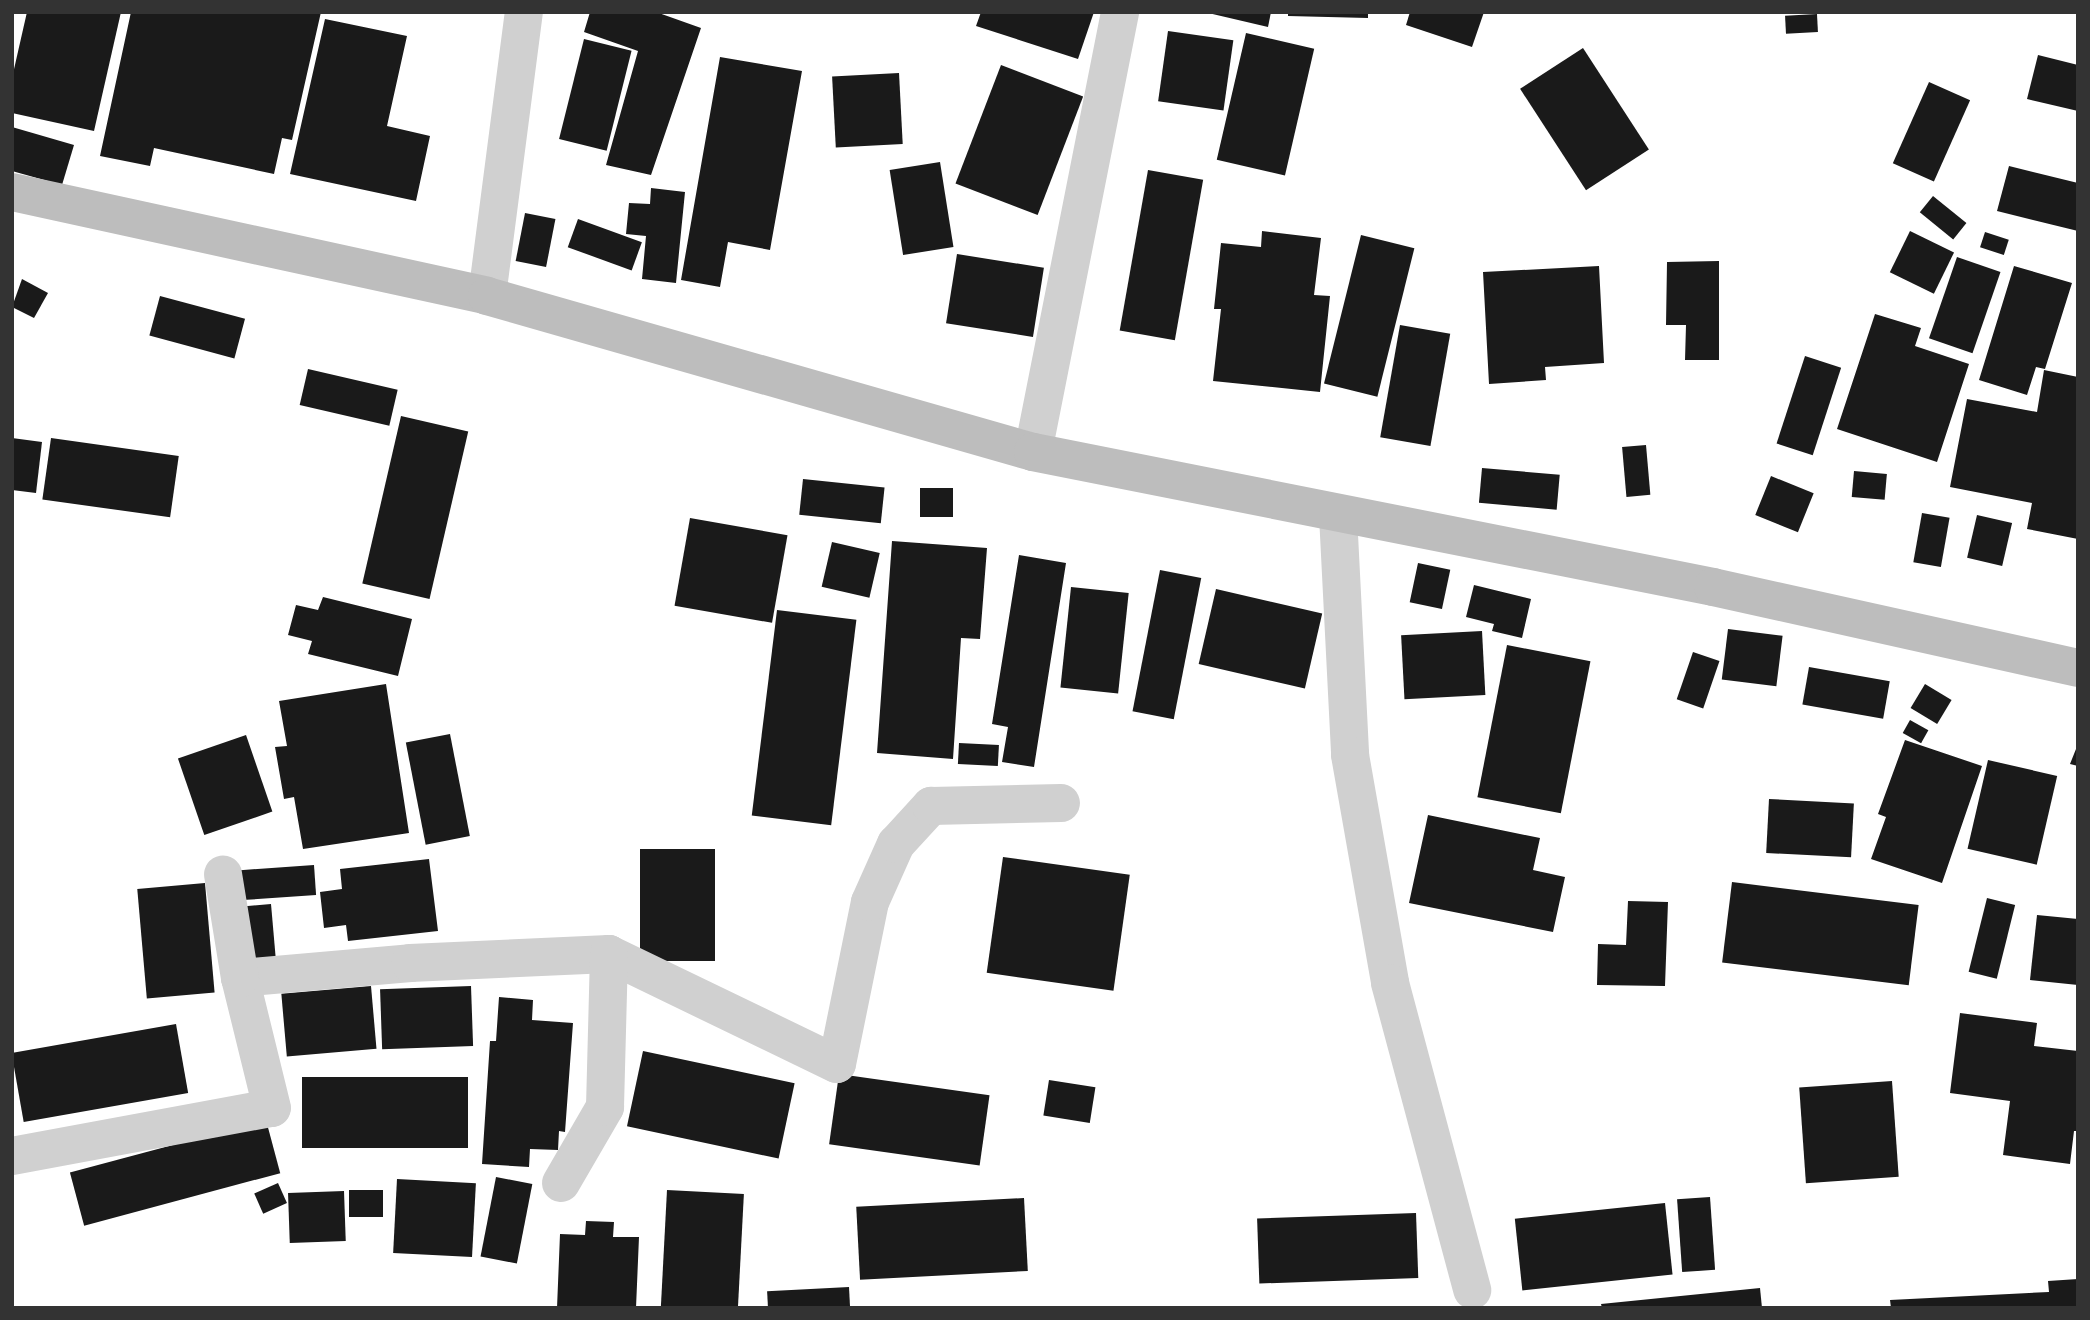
<!DOCTYPE html>
<style>
body{margin:0}
#map{position:relative;width:2090px;height:1320px;overflow:hidden;background:#fff;font-family:Figtree,sans-serif}
div>[style]{position:absolute}
.building>*{inset:0;background:#1a1a1a;transform-origin:0 0}
.street>*{height:38px;margin:-19px;padding:0 19px;transform-origin:19px;border-radius:19px;background:#d0d0d0}
.secondary>*{height:38px;margin:-19px;padding:0 19px;transform-origin:19px;border-radius:19px;background:#bdbdbd}
span{translate:-50% -50%;white-space:nowrap;text-align:center;line-height:1.15;-webkit-text-stroke:7px #fff;paint-order:stroke}
.frame{position:absolute;inset:0;border:14px solid #333;pointer-events:none}
</style>
<div id="map">
<div class="building">
<div style="clip-path:polygon(27px 12px,121px 12px,94px 131px,12px 113px,12px 78px)"></div>
<div style="clip-path:polygon(131px 12px,321px 12px,292px 140px,282px 138px,274px 174px,154px 148px,150px 166px,100px 156px)"></div>
<div style="clip-path:polygon(590px 12px,656px 12px,701px 28px,651px 175px,606px 165px,638px 51px,584px 32px)"></div>
<div style="clip-path:polygon(981px 12px,1094px 12px,1078px 59px,976px 26px)"></div>
<div style="clip-path:polygon(1204px 12px,1271px 12px,1268px 27px)"></div>
<div style="clip-path:polygon(1288px 12px,1368px 12px,1368px 18px,1288px 16px)"></div>
<div style="clip-path:polygon(1410px 12px,1484px 12px,1472px 47px,1406px 25px)"></div>
<div style="left:1817px;top:14px;width:18px;height:32px;rotate:87deg"></div>
<div style="clip-path:polygon(325px 19px,407px 36px,387px 126px,430px 136px,416px 201px,290px 174px)"></div>
<div style="left:1168px;top:31px;width:66px;height:71px;rotate:8deg"></div>
<div style="left:1246px;top:33px;width:70px;height:130px;rotate:13deg"></div>
<div style="left:584px;top:39px;width:49px;height:103px;rotate:14deg"></div>
<div style="left:1583px;top:48px;width:121px;height:75px;rotate:57deg"></div>
<div style="clip-path:polygon(2038px 55px,2078px 65px,2078px 111px,2027px 99px)"></div>
<div style="clip-path:polygon(720px 57px,802px 71px,770px 250px,728px 242px,720px 287px,681px 280px)"></div>
<div style="left:1001px;top:65px;width:88px;height:127px;rotate:21deg"></div>
<div style="left:899px;top:73px;width:71px;height:67px;rotate:87deg"></div>
<div style="left:1929px;top:82px;width:45px;height:89px;rotate:24deg"></div>
<div style="clip-path:polygon(12px 127px,74px 145px,62px 185px,12px 171px)"></div>
<div style="left:940px;top:162px;width:86px;height:51px;rotate:81deg"></div>
<div style="clip-path:polygon(2009px 166px,2078px 183px,2078px 231px,1997px 211px)"></div>
<div style="left:1148px;top:170px;width:56px;height:163px;rotate:10deg"></div>
<div style="clip-path:polygon(651px 188px,685px 192px,676px 283px,642px 279px,646px 236px,626px 234px,629px 203px,650px 204px)"></div>
<div style="left:1933px;top:196px;width:43px;height:21px;rotate:39deg"></div>
<div style="left:525px;top:213px;width:31px;height:49px;rotate:11deg"></div>
<div style="left:578px;top:219px;width:68px;height:30px;rotate:20deg"></div>
<div style="clip-path:polygon(1262px 231px,1321px 238px,1314px 295px,1330px 296px,1320px 392px,1213px 381px,1221px 309px,1214px 309px,1221px 243px,1261px 247px)"></div>
<div style="left:1910px;top:231px;width:49px;height:46px;rotate:26deg"></div>
<div style="left:1985px;top:232px;width:25px;height:16px;rotate:18deg"></div>
<div style="left:1361px;top:235px;width:55px;height:153px;rotate:14deg"></div>
<div style="left:957px;top:254px;width:88px;height:70px;rotate:9deg"></div>
<div style="left:1957px;top:257px;width:46px;height:86px;rotate:19deg"></div>
<div style="clip-path:polygon(1719px 261px,1719px 360px,1685px 360px,1686px 325px,1666px 325px,1667px 262px)"></div>
<div style="clip-path:polygon(1599px 266px,1604px 363px,1545px 367px,1546px 380px,1489px 384px,1483px 272px)"></div>
<div style="clip-path:polygon(2014px 266px,2072px 283px,2045px 369px,2036px 367px,2027px 395px,1979px 380px)"></div>
<div style="clip-path:polygon(22px 279px,48px 293px,34px 318px,12px 307px)"></div>
<div style="left:160px;top:296px;width:88px;height:41px;rotate:15deg"></div>
<div style="clip-path:polygon(1875px 314px,1921px 328px,1915px 346px,1969px 364px,1937px 462px,1837px 429px)"></div>
<div style="left:1400px;top:325px;width:51px;height:114px;rotate:10deg"></div>
<div style="left:1805px;top:356px;width:38px;height:92px;rotate:18deg"></div>
<div style="left:308px;top:369px;width:92px;height:37px;rotate:13deg"></div>
<div style="clip-path:polygon(2044px 370px,2078px 377px,2078px 539px,2027px 529px,2032px 503px,1950px 487px,1967px 399px,2037px 412px)"></div>
<div style="left:401px;top:416px;width:69px;height:172px;rotate:13deg"></div>
<div style="clip-path:polygon(12px 438px,42px 442px,36px 493px,12px 490px)"></div>
<div style="left:51px;top:438px;width:129px;height:62px;rotate:8deg"></div>
<div style="left:1646px;top:445px;width:50px;height:24px;rotate:85deg"></div>
<div style="left:1482px;top:468px;width:78px;height:35px;rotate:5deg"></div>
<div style="left:1854px;top:471px;width:33px;height:26px;rotate:5deg"></div>
<div style="left:1771px;top:476px;width:46px;height:42px;rotate:22deg"></div>
<div style="left:803px;top:479px;width:82px;height:36px;rotate:6deg"></div>
<div style="left:920px;top:488px;width:33px;height:29px"></div>
<div style="left:1922px;top:513px;width:28px;height:50px;rotate:10deg"></div>
<div style="left:1977px;top:515px;width:36px;height:44px;rotate:13deg"></div>
<div style="left:690px;top:518px;width:99px;height:89px;rotate:10deg"></div>
<div style="clip-path:polygon(892px 541px,987px 548px,980px 639px,961px 638px,953px 759px,877px 753px)"></div>
<div style="left:832px;top:542px;width:49px;height:46px;rotate:13deg"></div>
<div style="clip-path:polygon(1019px 555px,1066px 563px,1034px 767px,1002px 762px,1008px 727px,992px 724px)"></div>
<div style="left:1418px;top:563px;width:33px;height:40px;rotate:12deg"></div>
<div style="left:1160px;top:570px;width:42px;height:144px;rotate:11deg"></div>
<div style="clip-path:polygon(1474px 585px,1531px 599px,1522px 638px,1492px 631px,1494px 624px,1466px 617px)"></div>
<div style="left:1071px;top:587px;width:58px;height:101px;rotate:6deg"></div>
<div style="left:1216px;top:589px;width:109px;height:77px;rotate:13deg"></div>
<div style="clip-path:polygon(323px 597px,412px 619px,398px 676px,308px 654px,312px 641px,288px 635px,296px 605px,318px 610px)"></div>
<div style="left:777px;top:610px;width:80px;height:207px;rotate:7deg"></div>
<div style="left:1728px;top:629px;width:55px;height:51px;rotate:7deg"></div>
<div style="left:1482px;top:631px;width:64px;height:81px;rotate:87deg"></div>
<div style="left:1507px;top:645px;width:85px;height:155px;rotate:11deg"></div>
<div style="left:1693px;top:652px;width:28px;height:50px;rotate:19deg"></div>
<div style="left:1809px;top:667px;width:82px;height:38px;rotate:10deg"></div>
<div style="clip-path:polygon(386px 684px,409px 833px,303px 849px,294px 797px,284px 799px,275px 747px,287px 746px,279px 701px)"></div>
<div style="left:1925px;top:684px;width:31px;height:28px;rotate:31deg"></div>
<div style="left:1910px;top:720px;width:21px;height:15px;rotate:29deg"></div>
<div style="left:450px;top:734px;width:104px;height:45px;rotate:79deg"></div>
<div style="left:246px;top:735px;width:81px;height:72px;rotate:71deg"></div>
<div style="clip-path:polygon(1905px 740px,1982px 766px,1942px 883px,1871px 859px,1886px 817px,1878px 814px)"></div>
<div style="left:959px;top:743px;width:40px;height:21px;rotate:3deg"></div>
<div style="clip-path:polygon(2078px 744px,2078px 766px,2070px 764px)"></div>
<div style="left:1988px;top:760px;width:71px;height:91px;rotate:13deg"></div>
<div style="left:1769px;top:799px;width:85px;height:54px;rotate:3deg"></div>
<div style="clip-path:polygon(1428px 815px,1540px 838px,1533px 870px,1565px 877px,1553px 932px,1409px 903px)"></div>
<div style="left:640px;top:849px;width:75px;height:112px"></div>
<div style="left:1003px;top:857px;width:128px;height:117px;rotate:8deg"></div>
<div style="clip-path:polygon(429px 859px,438px 931px,348px 941px,346px 925px,324px 928px,320px 892px,342px 889px,340px 869px)"></div>
<div style="left:314px;top:865px;width:30px;height:74px;rotate:86deg"></div>
<div style="left:1732px;top:882px;width:188px;height:81px;rotate:7deg"></div>
<div style="left:205px;top:883px;width:110px;height:68px;rotate:85deg"></div>
<div style="left:1987px;top:898px;width:29px;height:76px;rotate:14deg"></div>
<div style="clip-path:polygon(1628px 901px,1668px 902px,1665px 986px,1597px 985px,1598px 944px,1626px 945px)"></div>
<div style="left:271px;top:904px;width:55px;height:26px;rotate:85deg"></div>
<div style="clip-path:polygon(2037px 915px,2078px 919px,2078px 985px,2030px 980px)"></div>
<div style="left:371px;top:986px;width:63px;height:90px;rotate:85deg"></div>
<div style="left:471px;top:986px;width:60px;height:91px;rotate:88deg"></div>
<div style="clip-path:polygon(499px 997px,533px 1000px,532px 1020px,573px 1023px,565px 1132px,559px 1131px,558px 1150px,530px 1149px,529px 1167px,482px 1164px,490px 1041px,496px 1041px)"></div>
<div style="clip-path:polygon(1960px 1013px,2037px 1023px,2034px 1046px,2078px 1051px,2078px 1131px,2074px 1131px,2070px 1164px,2003px 1155px,2010px 1101px,1950px 1093px)"></div>
<div style="left:176px;top:1024px;width:70px;height:167px;rotate:80deg"></div>
<div style="left:643px;top:1051px;width:155px;height:77px;rotate:12deg"></div>
<div style="left:839px;top:1074px;width:152px;height:71px;rotate:8deg"></div>
<div style="left:302px;top:1077px;width:166px;height:71px"></div>
<div style="left:1049px;top:1080px;width:47px;height:36px;rotate:9deg"></div>
<div style="left:1892px;top:1081px;width:96px;height:93px;rotate:86deg"></div>
<div style="left:266px;top:1120px;width:55px;height:203px;rotate:75deg"></div>
<div style="left:496px;top:1177px;width:37px;height:81px;rotate:11deg"></div>
<div style="left:397px;top:1179px;width:79px;height:74px;rotate:3deg"></div>
<div style="left:278px;top:1183px;width:22px;height:26px;rotate:66deg"></div>
<div style="left:349px;top:1190px;width:34px;height:27px"></div>
<div style="left:667px;top:1190px;width:77px;height:118px;rotate:3deg"></div>
<div style="left:344px;top:1191px;width:50px;height:56px;rotate:88deg"></div>
<div style="left:1710px;top:1197px;width:73px;height:33px;rotate:86deg"></div>
<div style="left:1024px;top:1198px;width:73px;height:168px;rotate:87deg"></div>
<div style="left:1665px;top:1203px;width:72px;height:151px;rotate:84deg"></div>
<div style="left:1416px;top:1213px;width:65px;height:159px;rotate:88deg"></div>
<div style="clip-path:polygon(586px 1221px,614px 1222px,613px 1237px,639px 1237px,636px 1308px,557px 1308px,560px 1234px,585px 1235px)"></div>
<div style="clip-path:polygon(2078px 1279px,2078px 1308px,1891px 1308px,1890px 1300px,2049px 1292px,2048px 1281px)"></div>
<div style="left:849px;top:1287px;width:21px;height:82px;rotate:87deg"></div>
<div style="clip-path:polygon(1760px 1288px,1762px 1308px,1602px 1308px,1601px 1304px)"></div>
</div>
<div class="street">
<div style="left:487px;top:296px;width:286px;rotate:-82.6deg"></div>
<div style="left:1033px;top:452px;width:449px;rotate:-78.8deg"></div>
<div style="left:1338px;top:515px;width:240px;rotate:87.1deg"></div>
<div style="left:1350px;top:755px;width:231px;rotate:80deg"></div>
<div style="left:1390px;top:983px;width:318px;rotate:75deg"></div>
<div style="left:240px;top:978px;width:171px;rotate:-5deg"></div>
<div style="left:410px;top:963px;width:199px;rotate:-2.6deg"></div>
<div style="left:609px;top:954px;width:253px;rotate:25.8deg"></div>
<div style="left:837px;top:1064px;width:165px;rotate:-78.5deg"></div>
<div style="left:870px;top:902px;width:64px;rotate:-65.9deg"></div>
<div style="left:896px;top:844px;width:52px;rotate:-47.4deg"></div>
<div style="left:931px;top:806px;width:130px;rotate:-1.3deg"></div>
<div style="left:12px;top:1156px;width:264px;rotate:-10.5deg"></div>
<div style="left:272px;top:1108px;width:134px;rotate:-103.8deg"></div>
<div style="left:240px;top:978px;width:105px;rotate:-99.3deg"></div>
<div style="left:561px;top:1183px;width:88px;rotate:-59.9deg"></div>
<div style="left:605px;top:1107px;width:153px;rotate:-88.5deg"></div>
</div>
<div class="secondary">
<div style="left:12px;top:192px;width:486px;rotate:12.3deg"></div>
<div style="left:487px;top:296px;width:568px;rotate:15.95deg"></div>
<div style="left:1033px;top:452px;width:693px;rotate:11.23deg"></div>
<div style="left:1713px;top:587px;width:374px;rotate:12.5deg"></div>
</div>
<div class="frame"></div>
</div>
